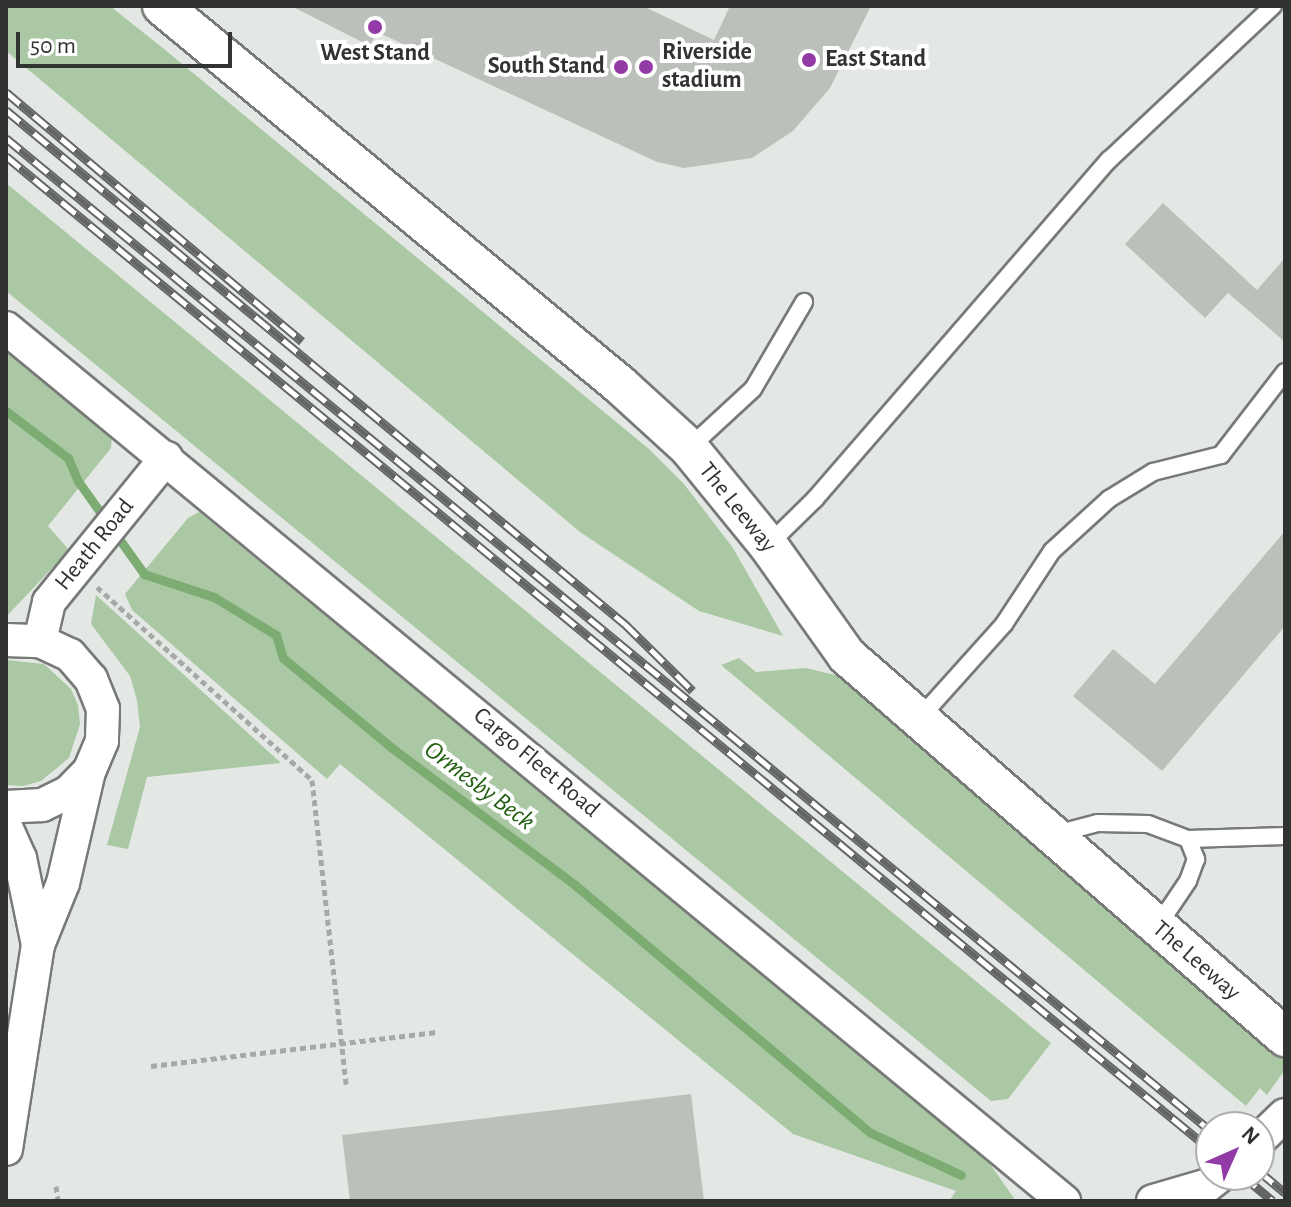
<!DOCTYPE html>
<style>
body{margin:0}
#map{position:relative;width:1291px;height:1207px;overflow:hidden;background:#e4e8e4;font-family:"Alegreya Sans",sans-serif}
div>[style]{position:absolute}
.green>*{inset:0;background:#aac8a4}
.stream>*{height:9px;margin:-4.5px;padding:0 4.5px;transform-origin:4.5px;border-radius:4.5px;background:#7dac73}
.building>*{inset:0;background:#bcc0bb}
.path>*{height:5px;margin-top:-2.5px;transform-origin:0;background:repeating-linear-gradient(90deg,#a6a9a6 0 6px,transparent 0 10px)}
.roads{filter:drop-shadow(2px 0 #777a76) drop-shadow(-2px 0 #777a76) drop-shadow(0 2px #777a76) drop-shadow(0 -2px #777a76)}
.service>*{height:16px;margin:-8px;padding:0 8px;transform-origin:8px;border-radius:8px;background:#fff}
.minor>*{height:32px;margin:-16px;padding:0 16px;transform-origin:16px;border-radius:16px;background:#fff}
.tertiary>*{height:38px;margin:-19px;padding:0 19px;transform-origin:19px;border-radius:19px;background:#fff}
.rail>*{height:9px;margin-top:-4.5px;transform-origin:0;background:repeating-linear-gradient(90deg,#fff 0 18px,#636663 0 36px);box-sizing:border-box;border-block:2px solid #636663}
.dots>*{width:22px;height:22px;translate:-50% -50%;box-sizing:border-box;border:4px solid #fff;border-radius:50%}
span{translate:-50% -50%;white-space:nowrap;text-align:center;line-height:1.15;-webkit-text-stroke:8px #fff;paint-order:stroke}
.poi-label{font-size:24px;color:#313331;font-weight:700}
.left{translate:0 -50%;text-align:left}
.right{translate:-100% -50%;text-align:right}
.street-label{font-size:24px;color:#313331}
.water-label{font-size:26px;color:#225f10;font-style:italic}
.frame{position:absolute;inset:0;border:8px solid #313331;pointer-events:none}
.north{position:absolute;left:1195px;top:1111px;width:80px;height:80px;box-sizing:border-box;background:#fff;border:2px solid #adadad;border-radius:50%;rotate:45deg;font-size:22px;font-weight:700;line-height:32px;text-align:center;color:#313331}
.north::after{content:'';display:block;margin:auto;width:28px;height:36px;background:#923aa6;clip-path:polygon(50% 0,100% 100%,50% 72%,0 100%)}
.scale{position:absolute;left:16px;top:32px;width:216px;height:36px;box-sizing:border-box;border:4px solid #313331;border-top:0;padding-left:10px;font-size:24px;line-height:28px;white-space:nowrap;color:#313331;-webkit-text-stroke:6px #fff;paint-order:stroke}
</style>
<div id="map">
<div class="green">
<div style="clip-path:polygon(6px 6px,110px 6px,164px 49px,649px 449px,684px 484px,733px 548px,783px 636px,699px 611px,580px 532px,6px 51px)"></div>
<div style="clip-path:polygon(6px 183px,1051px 1043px,1008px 1099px,991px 1101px,6px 291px)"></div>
<div style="clip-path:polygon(6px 348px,112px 436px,111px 448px,48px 526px,69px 550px,6px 617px)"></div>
<div style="clip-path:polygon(199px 512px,985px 1157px,1016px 1201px,949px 1201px,956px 1191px,793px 1134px,340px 764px,327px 779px,132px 610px,125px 594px,188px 518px)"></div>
<div style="clip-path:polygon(96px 595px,281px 763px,147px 777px,128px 849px,107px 845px,140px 727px,137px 700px,130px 676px,91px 624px)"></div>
<div style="clip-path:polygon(739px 658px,756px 672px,806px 668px,851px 679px,1284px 1059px,1284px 1071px,1267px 1095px,1260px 1088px,1246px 1106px,721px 665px)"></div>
<div style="clip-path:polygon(6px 660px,44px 664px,71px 689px,78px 705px,80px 724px,69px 758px,41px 781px,23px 786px,6px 785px)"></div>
</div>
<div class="stream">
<div style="left:6px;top:411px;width:78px;rotate:37.2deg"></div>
<div style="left:68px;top:458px;width:25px;rotate:67deg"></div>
<div style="left:78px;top:481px;width:114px;rotate:54.6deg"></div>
<div style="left:144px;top:574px;width:74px;rotate:18.2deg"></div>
<div style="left:214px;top:597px;width:73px;rotate:31.5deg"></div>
<div style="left:276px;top:635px;width:24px;rotate:73deg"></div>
<div style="left:283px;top:658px;width:141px;rotate:39.5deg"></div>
<div style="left:392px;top:748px;width:229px;rotate:36.8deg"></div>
<div style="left:575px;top:885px;width:386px;rotate:40deg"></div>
<div style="left:871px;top:1133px;width:99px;rotate:25deg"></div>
</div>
<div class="building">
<div style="clip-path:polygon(291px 6px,643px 6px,714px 40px,730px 6px,871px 6px,830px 88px,793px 131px,752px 158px,684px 168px,657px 162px,377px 32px,370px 46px)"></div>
<div style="clip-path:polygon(1163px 203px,1257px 290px,1285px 258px,1285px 342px,1228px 293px,1205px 318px,1125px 244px)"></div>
<div style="clip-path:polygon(1285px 531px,1285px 626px,1162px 771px,1073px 696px,1113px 649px,1155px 684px)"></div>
<div style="clip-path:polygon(691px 1094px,704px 1201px,350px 1201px,342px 1135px)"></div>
</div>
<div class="path">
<div style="left:97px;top:587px;width:289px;rotate:41.9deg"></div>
<div style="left:312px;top:780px;width:307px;rotate:83.6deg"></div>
<div style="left:151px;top:1066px;width:288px;rotate:-6.8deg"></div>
<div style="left:56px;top:1186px;width:15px;rotate:82deg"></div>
</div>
<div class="roads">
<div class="service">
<div style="left:689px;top:448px;width:87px;rotate:-42.7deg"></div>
<div style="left:753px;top:389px;width:101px;rotate:-59.6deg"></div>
<div style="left:768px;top:545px;width:66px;rotate:-44.4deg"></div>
<div style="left:815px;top:499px;width:449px;rotate:-49.1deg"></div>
<div style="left:1109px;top:160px;width:225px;rotate:-43.2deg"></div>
<div style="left:918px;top:720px;width:129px;rotate:-48.1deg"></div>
<div style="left:1004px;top:624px;width:87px;rotate:-56.7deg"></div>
<div style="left:1052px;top:551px;width:77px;rotate:-42.4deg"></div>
<div style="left:1109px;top:499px;width:52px;rotate:-31.5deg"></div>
<div style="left:1153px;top:472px;width:70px;rotate:-14deg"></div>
<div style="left:1221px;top:455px;width:105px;rotate:-52.4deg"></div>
<div style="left:1056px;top:834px;width:43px;rotate:-14.7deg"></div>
<div style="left:1098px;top:823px;width:50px;rotate:1.1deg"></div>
<div style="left:1148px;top:824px;width:43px;rotate:20.6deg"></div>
<div style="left:1188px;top:839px;width:22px;rotate:68deg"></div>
<div style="left:1196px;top:859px;width:23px;rotate:110deg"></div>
<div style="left:1188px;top:881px;width:55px;rotate:124deg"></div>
<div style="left:1188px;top:839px;width:97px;rotate:-1.8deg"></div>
</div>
<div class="minor">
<div style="left:6px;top:328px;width:1372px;rotate:39.53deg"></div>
<div style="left:6px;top:640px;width:34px;rotate:2deg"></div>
<div style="left:40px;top:641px;width:33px;rotate:25deg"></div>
<div style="left:70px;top:655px;width:32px;rotate:49deg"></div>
<div style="left:91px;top:679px;width:32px;rotate:68deg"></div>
<div style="left:103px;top:709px;width:32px;rotate:92deg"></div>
<div style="left:102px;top:741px;width:33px;rotate:113deg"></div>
<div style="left:89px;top:771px;width:29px;rotate:134deg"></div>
<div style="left:69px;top:792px;width:30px;rotate:154deg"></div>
<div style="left:42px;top:805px;width:36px;rotate:177deg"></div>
<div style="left:40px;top:641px;width:40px;rotate:-77deg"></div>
<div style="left:49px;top:602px;width:186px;rotate:-50.9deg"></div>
<div style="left:6px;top:827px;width:34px;rotate:66deg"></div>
<div style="left:20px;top:858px;width:89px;rotate:78.3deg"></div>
<div style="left:1259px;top:1140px;width:36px;rotate:-44deg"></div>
<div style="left:6px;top:1149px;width:206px;rotate:-81.1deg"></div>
<div style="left:38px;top:945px;width:67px;rotate:-68deg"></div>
<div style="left:63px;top:883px;width:115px;rotate:-76.9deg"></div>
<div style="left:1153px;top:1201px;width:57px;rotate:-16.2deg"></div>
<div style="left:1208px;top:1185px;width:16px;rotate:-38deg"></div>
</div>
<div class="tertiary">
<div style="left:162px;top:6px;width:593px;rotate:39.6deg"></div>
<div style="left:619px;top:384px;width:95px;rotate:42.4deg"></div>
<div style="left:689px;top:448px;width:125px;rotate:50.8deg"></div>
<div style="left:768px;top:545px;width:136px;rotate:54.6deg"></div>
<div style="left:847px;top:656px;width:581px;rotate:41.02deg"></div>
</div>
</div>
<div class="rail">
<div style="left:6px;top:92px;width:387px;rotate:40.1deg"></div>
<div style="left:6px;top:110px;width:805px;rotate:39.71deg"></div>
<div style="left:625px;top:624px;width:95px;rotate:44.6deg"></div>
<div style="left:6px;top:138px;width:1561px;rotate:39.49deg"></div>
<div style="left:6px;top:156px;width:1562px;rotate:39.52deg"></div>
<div style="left:1259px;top:1171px;width:34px;rotate:40deg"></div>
<div style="left:1242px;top:1175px;width:40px;rotate:40deg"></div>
</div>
<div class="dots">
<div style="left:375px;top:27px;background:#923aa6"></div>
<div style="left:809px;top:60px;background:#923aa6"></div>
<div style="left:621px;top:67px;background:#923aa6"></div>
<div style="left:646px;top:67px;background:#923aa6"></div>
</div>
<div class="poi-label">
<span class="left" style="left:662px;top:67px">Riverside<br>stadium</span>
<span style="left:375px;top:54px">West Stand</span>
<span class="left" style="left:825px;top:60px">East Stand</span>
<span class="right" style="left:605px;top:67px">South Stand</span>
</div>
<div class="street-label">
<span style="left:737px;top:508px;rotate:51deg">The Leeway</span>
<span style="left:95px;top:545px;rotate:-51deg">Heath Road</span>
<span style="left:536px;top:763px;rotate:40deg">Cargo Fleet Road</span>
<span style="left:1196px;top:961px;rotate:41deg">The Leeway</span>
</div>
<div class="water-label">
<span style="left:479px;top:786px;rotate:37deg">Ormesby Beck</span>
</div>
<div class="frame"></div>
<div class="north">N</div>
<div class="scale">50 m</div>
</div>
